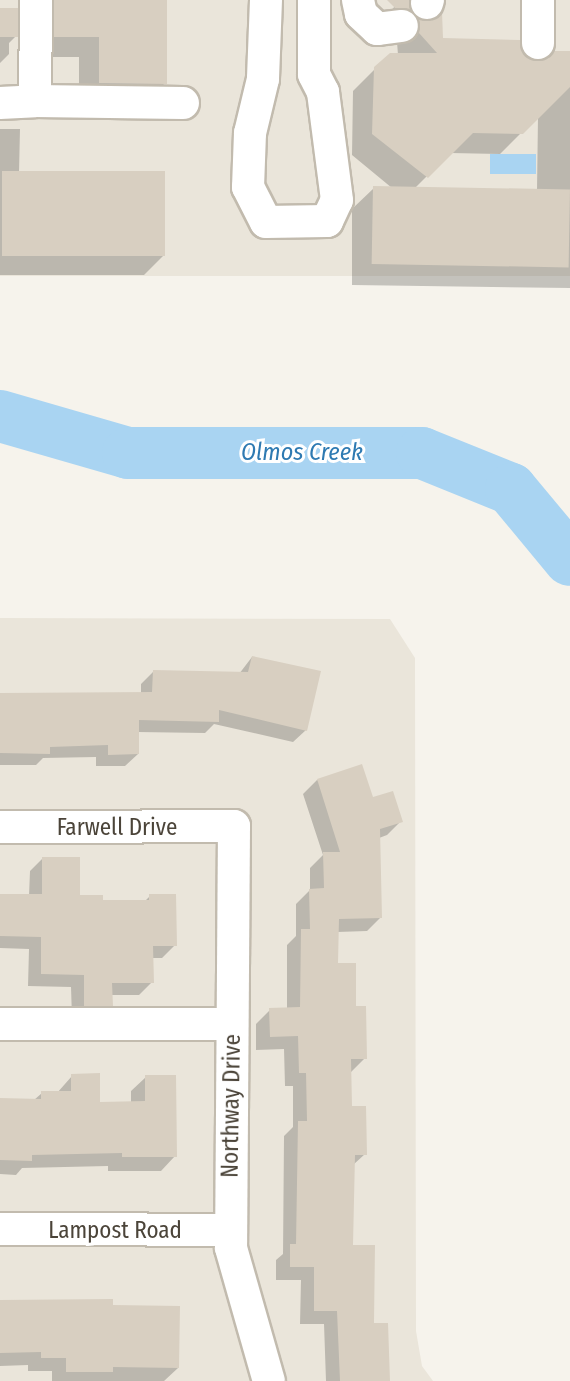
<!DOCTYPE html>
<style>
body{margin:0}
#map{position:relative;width:570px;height:1381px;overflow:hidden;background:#f6f3ec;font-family:"Fira Sans Condensed",sans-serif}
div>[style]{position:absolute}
.residential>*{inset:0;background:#eae5da;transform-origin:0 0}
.water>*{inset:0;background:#a9d4f2;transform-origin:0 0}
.shadow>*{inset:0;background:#0003}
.river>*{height:52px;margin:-26px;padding:0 26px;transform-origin:26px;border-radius:26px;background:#a9d4f2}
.building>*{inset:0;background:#d8cfc1;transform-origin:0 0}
.roads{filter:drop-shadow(2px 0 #c2bbae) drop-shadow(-2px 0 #c2bbae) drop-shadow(0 2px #c2bbae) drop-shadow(0 -2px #c2bbae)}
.minor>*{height:32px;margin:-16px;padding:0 16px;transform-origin:16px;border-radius:16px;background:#fff}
span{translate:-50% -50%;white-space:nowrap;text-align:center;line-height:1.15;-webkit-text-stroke:6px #fff;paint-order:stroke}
.street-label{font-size:23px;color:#4b4439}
.water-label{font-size:24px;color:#2e7ab2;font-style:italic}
</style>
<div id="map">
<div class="residential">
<div style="left:0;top:0;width:570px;height:276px"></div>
<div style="clip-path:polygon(0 618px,390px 619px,415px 658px,416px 1331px,422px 1366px,433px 1381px,0 1381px)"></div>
</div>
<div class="water">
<div style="left:490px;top:154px;width:46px;height:20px"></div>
</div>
<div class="shadow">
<div style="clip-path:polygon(44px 0,166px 0,165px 83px,144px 104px,79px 103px,79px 57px,34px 57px)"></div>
<div style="clip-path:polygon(399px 0,408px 0,409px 9px,404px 14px,390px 13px)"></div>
<div style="clip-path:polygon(0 9px,16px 36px,9px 43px,9px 54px,0 63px)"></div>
<div style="clip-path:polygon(evenodd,419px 20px,442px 40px,521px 54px,537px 63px,570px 53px,570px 288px,352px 285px,352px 209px,374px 188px,392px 188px,352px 155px,353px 91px,375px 69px,398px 55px,397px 42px,419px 20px,538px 116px,537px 190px,415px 188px,450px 153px,500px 154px,538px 116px)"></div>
<div style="clip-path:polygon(0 129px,20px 129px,19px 173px,163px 256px,144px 275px,0 275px)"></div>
<div style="clip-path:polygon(252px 657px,306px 730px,293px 742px,214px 724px,205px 733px,137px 732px,138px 754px,125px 766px,96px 766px,96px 757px,43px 758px,36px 765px,0 765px,0 695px,141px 693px,141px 684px,153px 672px,239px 674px)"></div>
<div style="clip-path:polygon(317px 780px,372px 800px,401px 821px,387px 835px,379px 838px,381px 917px,367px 931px,337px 932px,336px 965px,354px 1008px,365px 1058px,351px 1072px,351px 1108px,365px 1154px,353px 1165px,352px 1246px,388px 1381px,326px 1381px,324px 1324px,300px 1324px,301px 1280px,276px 1280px,276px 1260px,283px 1254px,284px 1136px,293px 1127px,293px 1086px,285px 1086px,284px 1049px,256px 1050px,256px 1024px,270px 1010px,287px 1009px,287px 945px,296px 936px,296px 904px,310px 890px,310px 868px,323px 855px,303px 794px)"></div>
<div style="clip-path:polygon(43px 858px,78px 897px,102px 902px,144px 902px,150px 896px,175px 945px,162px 958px,151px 958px,152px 982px,139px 995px,111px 995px,111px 1005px,98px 1018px,72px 1018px,71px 987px,28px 986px,29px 949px,0 948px,0 896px,29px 896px,30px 871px)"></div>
<div style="clip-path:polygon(72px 1076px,98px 1104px,131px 1103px,131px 1091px,146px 1077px,175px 1156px,161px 1171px,108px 1171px,108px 1166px,22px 1168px,16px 1175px,0 1174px,0 1100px,34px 1100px,42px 1093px,57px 1093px)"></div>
<div style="clip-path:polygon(0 1302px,111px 1307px,178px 1368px,164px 1381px,52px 1381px,52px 1371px,28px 1371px,28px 1365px,0 1366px)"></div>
</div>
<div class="river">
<div style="left:0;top:416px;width:133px;rotate:16.1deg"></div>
<div style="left:128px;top:453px;width:294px"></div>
<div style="left:422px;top:453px;width:96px;rotate:22deg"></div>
<div style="left:511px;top:489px;width:92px;rotate:50.3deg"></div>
</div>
<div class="building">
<div style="clip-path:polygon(54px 0,167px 0,167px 84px,99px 83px,99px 37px,54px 37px)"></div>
<div style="clip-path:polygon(387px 0,409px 0,411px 10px,395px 8px)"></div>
<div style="left:0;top:8px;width:18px;height:29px"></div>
<div style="clip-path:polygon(442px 12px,443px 38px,520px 40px,522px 53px,537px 61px,548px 59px,554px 51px,570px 51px,570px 87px,523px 134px,473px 133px,428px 178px,372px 134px,374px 67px,390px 53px,437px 53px,419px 33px,418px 19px,431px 21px)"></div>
<div style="left:2px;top:171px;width:163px;height:85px"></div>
<div style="left:373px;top:186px;width:197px;height:78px;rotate:1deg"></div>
<div style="clip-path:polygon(252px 656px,321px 671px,307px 731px,219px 710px,219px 722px,139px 720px,139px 754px,108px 755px,108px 745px,50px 747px,50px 754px,0 753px,0 693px,152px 692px,153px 670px,248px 672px)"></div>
<div style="clip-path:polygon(362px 764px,373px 797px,393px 791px,403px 822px,380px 829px,382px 918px,339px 919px,338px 963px,356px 963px,356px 1006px,366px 1006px,367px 1059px,351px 1059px,352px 1106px,366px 1106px,367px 1155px,355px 1155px,353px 1245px,375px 1245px,374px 1323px,388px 1323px,390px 1381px,340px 1381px,337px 1311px,314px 1311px,314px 1267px,290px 1267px,290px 1244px,296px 1244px,298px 1121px,307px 1121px,306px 1073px,299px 1073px,298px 1036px,270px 1037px,269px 1008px,300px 1007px,301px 929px,310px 929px,309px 889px,324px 888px,323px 852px,340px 852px,317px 779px)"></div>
<div style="clip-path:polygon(42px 857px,80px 857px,80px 895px,103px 895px,103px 900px,149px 900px,149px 894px,176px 894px,177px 946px,153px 946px,154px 983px,112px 983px,113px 1006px,84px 1006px,84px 975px,41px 974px,41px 937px,0 936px,0 894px,42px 894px)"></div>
<div style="clip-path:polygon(100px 1073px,100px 1102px,145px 1101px,145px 1075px,176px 1075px,177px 1157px,122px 1157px,122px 1153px,32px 1155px,32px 1161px,0 1160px,0 1098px,41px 1099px,41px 1091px,71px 1091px,71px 1074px)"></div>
<div style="clip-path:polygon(113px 1299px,113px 1305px,180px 1306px,179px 1368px,113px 1367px,113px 1372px,66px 1372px,66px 1358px,41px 1358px,41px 1352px,0 1353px,0 1300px)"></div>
</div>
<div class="roads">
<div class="minor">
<div style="left:266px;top:0;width:79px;rotate:92.2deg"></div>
<div style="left:263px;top:79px;width:56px;rotate:103.5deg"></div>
<div style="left:250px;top:133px;width:54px;rotate:92.1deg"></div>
<div style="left:248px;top:187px;width:39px;rotate:63deg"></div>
<div style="left:266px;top:222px;width:61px;rotate:-0.9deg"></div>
<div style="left:327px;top:221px;width:23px;rotate:-65deg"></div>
<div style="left:337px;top:200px;width:109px;rotate:-97.4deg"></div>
<div style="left:323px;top:92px;width:20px;rotate:-117deg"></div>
<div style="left:314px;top:74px;width:74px;rotate:-90deg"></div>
<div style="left:358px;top:0;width:14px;rotate:78deg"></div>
<div style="left:361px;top:14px;width:22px;rotate:43deg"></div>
<div style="left:377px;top:29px;width:25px;rotate:-7deg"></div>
<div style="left:538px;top:0;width:43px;rotate:90deg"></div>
<div style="left:427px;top:3px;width:3px;rotate:-72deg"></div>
<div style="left:35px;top:101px;width:148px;rotate:0.8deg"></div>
<div style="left:0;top:103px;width:35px;rotate:-3deg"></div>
<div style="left:35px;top:101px;width:101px;rotate:-89.4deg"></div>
<div style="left:0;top:827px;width:234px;rotate:-0.2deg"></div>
<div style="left:234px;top:826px;width:422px;rotate:90.4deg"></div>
<div style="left:231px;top:1248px;width:138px;rotate:74.1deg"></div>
<div style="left:0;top:1024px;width:232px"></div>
<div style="left:0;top:1229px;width:230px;rotate:0.2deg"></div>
</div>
</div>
<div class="street-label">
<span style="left:117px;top:827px">Farwell Drive</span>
<span style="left:231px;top:1106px;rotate:-89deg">Northway Drive</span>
<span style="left:115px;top:1230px">Lampost Road</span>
</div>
<div class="water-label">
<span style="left:302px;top:453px">Olmos Creek</span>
</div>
</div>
